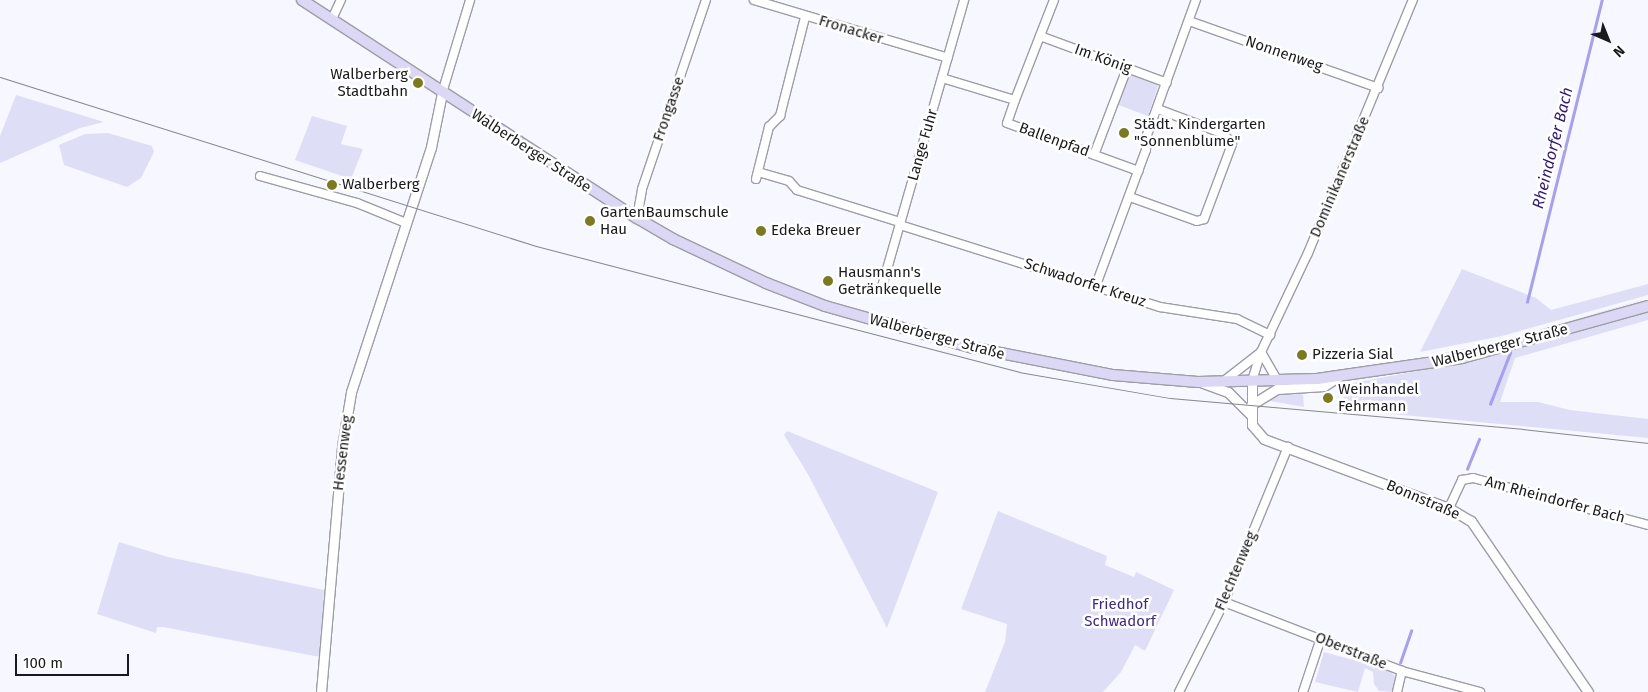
<!DOCTYPE html>
<meta charset="utf-8">
<style>
body{margin:0}
#map{position:relative;width:1648px;height:692px;overflow:hidden;background:#f7f7ff;font-family:"Fira Sans",sans-serif}
div>[style]{position:absolute}
.green>*{inset:0;background:#dfdef7}
.stream>*{height:2.5px;margin:-1.25px;padding:0 1.25px;transform-origin:1.25px;border-radius:1.25px;background:#a7a0eb}
.roads{filter:drop-shadow(1px 0 #9e9da6) drop-shadow(-1px 0 #9e9da6) drop-shadow(0 1px #9e9da6) drop-shadow(0 -1px #9e9da6)}
.minor>*{height:8px;margin:-4px;padding:0 4px;transform-origin:4px;border-radius:4px;background:#fff}
.tertiary>*{height:9px;margin:-4.5px;padding:0 4.5px;transform-origin:4.5px;border-radius:4.5px;background:#fff}
.secondary>*{height:10px;margin:-5px;padding:0 5px;transform-origin:5px;border-radius:5px;background:#dbd7f4}
.tram>*{height:1px;margin:-0.5px;padding:0 0.5px;transform-origin:0.5px;border-radius:0.5px;background:#86868c}
.dots>*{width:14px;height:14px;translate:-50% -50%;box-sizing:border-box;border:2px solid #fff;border-radius:50%}
span{translate:-50% -50%;white-space:nowrap;text-align:center;line-height:1.15;-webkit-text-stroke:5px #fff;paint-order:stroke}
.street-label{font-size:15px;color:#1a1a1e}
.poi-label{font-size:15px;color:#1a1a1e}
.right{translate:-100% -50%;text-align:right}
.left{translate:0 -50%;text-align:left}
.park-label{font-size:15px;color:#3d2a7f}
.water-label{font-size:16px;color:#311a70;font-style:italic}
.north{position:absolute;left:1583px;top:15px;width:50px;height:50px;-webkit-text-stroke:4px #fff;paint-order:stroke;rotate:136deg;font-size:14px;font-weight:700;line-height:20px;text-align:center;color:#1a1a1e}
.north::after{content:'';display:block;margin:auto;width:18px;height:22px;background:#1a1a1e;clip-path:polygon(50% 0,100% 100%,50% 72%,0 100%)}
.scale{position:absolute;left:15px;top:654px;width:114px;height:22px;box-sizing:border-box;border:2px solid #1a1a1e;border-top:0;padding-left:6px;font-size:15px;line-height:18px;white-space:nowrap;color:#1a1a1e;-webkit-text-stroke:4px #fff;paint-order:stroke}
</style>
<div id="map">
<div class="green">
<div style="clip-path:polygon(1128px 74px,1155px 82px,1158px 86px,1148px 116px,1116px 104px)"></div>
<div style="clip-path:polygon(16px 95px,104px 122px,80px 128px,0 163px,0 136px)"></div>
<div style="clip-path:polygon(312px 116px,347px 126px,341px 144px,363px 149px,351px 179px,295px 160px)"></div>
<div style="clip-path:polygon(108px 133px,152px 146px,154px 152px,141px 178px,127px 187px,64px 165px,59px 145px,85px 134px)"></div>
<div style="clip-path:polygon(1462px 269px,1536px 298px,1551px 310px,1648px 284px,1648px 295px,1502px 336px,1420px 352px)"></div>
<div style="clip-path:polygon(1648px 298px,1543px 331px,1536px 331px)"></div>
<div style="clip-path:polygon(1648px 311px,1648px 320px,1515px 358px,1500px 402px,1538px 402px,1570px 410px,1648px 419px,1648px 438px,1339px 409px,1348px 384px,1470px 361px)"></div>
<div style="clip-path:polygon(1524px 334px,1449px 355px,1424px 357px,1477px 346px)"></div>
<div style="clip-path:polygon(1297px 392px,1303px 395px,1304px 407px,1270px 401px,1274px 395px)"></div>
<div style="clip-path:polygon(787px 431px,938px 492px,887px 628px,809px 476px,784px 435px)"></div>
<div style="clip-path:polygon(998px 511px,1107px 556px,1105px 565px,1134px 577px,1136px 572px,1174px 590px,1145px 651px,1135px 645px,1121px 672px,1103px 692px,985px 692px,1005px 642px,1007px 624px,961px 609px)"></div>
<div style="clip-path:polygon(119px 542px,168px 557px,324px 590px,320px 657px,163px 627px,157px 627px,156px 633px,97px 614px)"></div>
<div style="clip-path:polygon(1324px 652px,1389px 670px,1396px 678px,1394px 692px,1379px 691px,1374px 684px,1373px 672px,1365px 668px,1358px 692px,1315px 682px)"></div>
</div>
<div class="stream">
<div style="left:1527px;top:302px;width:311px;rotate:-76.1deg"></div>
<div style="left:1490px;top:404px;width:55px;rotate:-68.6deg"></div>
<div style="left:1467px;top:469px;width:32px;rotate:-68deg"></div>
<div style="left:1400px;top:663px;width:34px;rotate:-71deg"></div>
</div>
<div class="roads">
<div class="minor">
<div style="left:754px;top:0;width:202px;rotate:16.6deg"></div>
<div style="left:332px;top:19px;width:21px;rotate:-65deg"></div>
<div style="left:1189px;top:21px;width:201px;rotate:19.5deg"></div>
<div style="left:1040px;top:36px;width:135px;rotate:20.3deg"></div>
<div style="left:942px;top:78px;width:76px;rotate:16.8deg"></div>
<div style="left:1015px;top:100px;width:24px;rotate:109deg"></div>
<div style="left:1007px;top:123px;width:140px;rotate:20.1deg"></div>
<div style="left:442px;top:93px;width:97px;rotate:-73.2deg"></div>
<div style="left:1015px;top:100px;width:107px;rotate:-68.7deg"></div>
<div style="left:1094px;top:155px;width:93px;rotate:-69.2deg"></div>
<div style="left:758px;top:172px;width:32px;rotate:16deg"></div>
<div style="left:789px;top:181px;width:12px;rotate:48deg"></div>
<div style="left:797px;top:190px;width:108px;rotate:17.3deg"></div>
<div style="left:260px;top:176px;width:101px;rotate:15.6deg"></div>
<div style="left:357px;top:203px;width:53px;rotate:22.2deg"></div>
<div style="left:756px;top:179px;width:54px;rotate:-76deg"></div>
<div style="left:769px;top:127px;width:16px;rotate:-45deg"></div>
<div style="left:780px;top:116px;width:102px;rotate:-75.8deg"></div>
<div style="left:1130px;top:197px;width:71px;rotate:19.7deg"></div>
<div style="left:1197px;top:221px;width:7px;rotate:-16deg"></div>
<div style="left:1204px;top:219px;width:80px;rotate:-69.5deg"></div>
<div style="left:1232px;top:144px;width:13px;rotate:-129deg"></div>
<div style="left:1224px;top:134px;width:71px;rotate:-159.3deg"></div>
<div style="left:637px;top:218px;width:29px;rotate:-80deg"></div>
<div style="left:642px;top:189px;width:200px;rotate:-71.3deg"></div>
<div style="left:900px;top:225px;width:273px;rotate:17.5deg"></div>
<div style="left:1160px;top:307px;width:78px;rotate:8.9deg"></div>
<div style="left:1237px;top:319px;width:37px;rotate:26deg"></div>
<div style="left:1096px;top:285px;width:144px;rotate:-69.7deg"></div>
<div style="left:1146px;top:150px;width:15px;rotate:-86deg"></div>
<div style="left:1147px;top:135px;width:144px;rotate:-70.1deg"></div>
<div style="left:881px;top:290px;width:302px;rotate:-74deg"></div>
<div style="left:1261px;top:352px;width:32px;rotate:60deg"></div>
<div style="left:1224px;top:381px;width:46px;rotate:-37.9deg"></div>
<div style="left:1252px;top:381px;width:30px;rotate:-73deg"></div>
<div style="left:1261px;top:352px;width:110px;rotate:-64.6deg"></div>
<div style="left:1308px;top:253px;width:274px;rotate:-67.5deg"></div>
<div style="left:1449px;top:508px;width:31px;rotate:-65deg"></div>
<div style="left:1462px;top:480px;width:11px;rotate:-10deg"></div>
<div style="left:1473px;top:478px;width:181px;rotate:15deg"></div>
<div style="left:1224px;top:602px;width:191px;rotate:21.2deg"></div>
<div style="left:1402px;top:671px;width:81px;rotate:15.1deg"></div>
<div style="left:1179px;top:692px;width:101px;rotate:-63.4deg"></div>
<div style="left:1224px;top:602px;width:168px;rotate:-67.6deg"></div>
<div style="left:1303px;top:692px;width:57px;rotate:-71.6deg"></div>
<div style="left:1397px;top:692px;width:22px;rotate:-77deg"></div>
</div>
<div class="tertiary">
<div style="left:1252px;top:381px;width:44px;rotate:90deg"></div>
<div style="left:1252px;top:425px;width:18px;rotate:49deg"></div>
<div style="left:1264px;top:439px;width:197px;rotate:20.5deg"></div>
<div style="left:1449px;top:508px;width:26px;rotate:31deg"></div>
<div style="left:1471px;top:521px;width:207px;rotate:55.6deg"></div>
<div style="left:1203px;top:383px;width:27px;rotate:20deg"></div>
<div style="left:1228px;top:392px;width:33px;rotate:45deg"></div>
<div style="left:1251px;top:405px;width:31px;rotate:-32deg"></div>
<div style="left:1277px;top:389px;width:47px;rotate:-3.7deg"></div>
<div style="left:1324px;top:386px;width:17px;rotate:-33deg"></div>
<div style="left:321px;top:692px;width:247px;rotate:-85.1deg"></div>
<div style="left:342px;top:446px;width:55px;rotate:-80.5deg"></div>
<div style="left:351px;top:392px;width:258px;rotate:-71.9deg"></div>
<div style="left:431px;top:147px;width:55px;rotate:-78.5deg"></div>
</div>
<div class="secondary">
<div style="left:302px;top:0;width:400px;rotate:33.1deg"></div>
<div style="left:637px;top:218px;width:42px;rotate:30.3deg"></div>
<div style="left:673px;top:239px;width:103px;rotate:25.3deg"></div>
<div style="left:766px;top:283px;width:63px;rotate:21.3deg"></div>
<div style="left:825px;top:306px;width:151px;rotate:15.8deg"></div>
<div style="left:970px;top:347px;width:146px;rotate:11.1deg"></div>
<div style="left:1113px;top:375px;width:85px;rotate:4.7deg"></div>
<div style="left:1198px;top:382px;width:119px;rotate:-1.4deg"></div>
<div style="left:1317px;top:379px;width:147px;rotate:-8.2deg"></div>
<div style="left:1462px;top:358px;width:193px;rotate:-15.6deg"></div>
</div>
</div>
<div class="tram">
<div style="left:0;top:77px;width:562px;rotate:17.5deg"></div>
<div style="left:536px;top:246px;width:499px;rotate:14.6deg"></div>
<div style="left:1019px;top:372px;width:153px;rotate:9.8deg"></div>
<div style="left:1170px;top:398px;width:353px;rotate:5deg"></div>
<div style="left:1522px;top:429px;width:127px;rotate:6.3deg"></div>
</div>
<div class="dots">
<div style="left:418px;top:83px;background:#7c7a21"></div>
<div style="left:1124px;top:133px;background:#7c7a21"></div>
<div style="left:332px;top:185px;background:#7c7a21"></div>
<div style="left:590px;top:221px;background:#7c7a21"></div>
<div style="left:761px;top:231px;background:#7c7a21"></div>
<div style="left:828px;top:281px;background:#7c7a21"></div>
<div style="left:1302px;top:355px;background:#7c7a21"></div>
<div style="left:1328px;top:398px;background:#7c7a21"></div>
</div>
<div class="street-label">
<span style="left:851px;top:30px;rotate:17deg">Fronacker</span>
<span style="left:1284px;top:54px;rotate:19deg">Nonnenweg</span>
<span style="left:1103px;top:59px;rotate:20deg">Im König</span>
<span style="left:669px;top:109px;rotate:-71deg">Frongasse</span>
<span style="left:1054px;top:140px;rotate:20deg">Ballenpfad</span>
<span style="left:923px;top:145px;rotate:-74deg">Lange Fuhr</span>
<span style="left:531px;top:151px;rotate:33deg">Walberberger Straße</span>
<span style="left:1340px;top:177px;rotate:-67deg">Dominikanerstraße</span>
<span style="left:1085px;top:283px;rotate:18deg">Schwadorfer Kreuz</span>
<span style="left:937px;top:337px;rotate:15deg">Walberberger Straße</span>
<span style="left:1500px;top:346px;rotate:-14deg">Walberberger Straße</span>
<span style="left:343px;top:453px;rotate:-83deg">Hessenweg</span>
<span style="left:1423px;top:500px;rotate:23deg">Bonnstraße</span>
<span style="left:1555px;top:500px;rotate:15deg">Am Rheindorfer Bach</span>
<span style="left:1236px;top:571px;rotate:-67deg">Flechtenweg</span>
<span style="left:1351px;top:651px;rotate:22deg">Oberstraße</span>
</div>
<div class="poi-label">
<span class="right" style="left:408px;top:83px">Walberberg<br>Stadtbahn</span>
<span class="left" style="left:1134px;top:133px">Städt. Kindergarten<br>"Sonnenblume"</span>
<span class="left" style="left:342px;top:185px">Walberberg</span>
<span class="left" style="left:600px;top:221px">GartenBaumschule<br>Hau</span>
<span class="left" style="left:771px;top:231px">Edeka Breuer</span>
<span class="left" style="left:838px;top:281px">Hausmann's<br>Getränkequelle</span>
<span class="left" style="left:1312px;top:355px">Pizzeria Sial</span>
<span class="left" style="left:1338px;top:398px">Weinhandel<br>Fehrmann</span>
</div>
<div class="park-label">
<span style="left:1120px;top:613px">Friedhof<br>Schwadorf</span>
</div>
<div class="water-label">
<span style="left:1553px;top:148px;rotate:-76deg">Rheindorfer Bach</span>
</div>
<div class="north">N</div>
<div class="scale">100 m</div>
</div>
